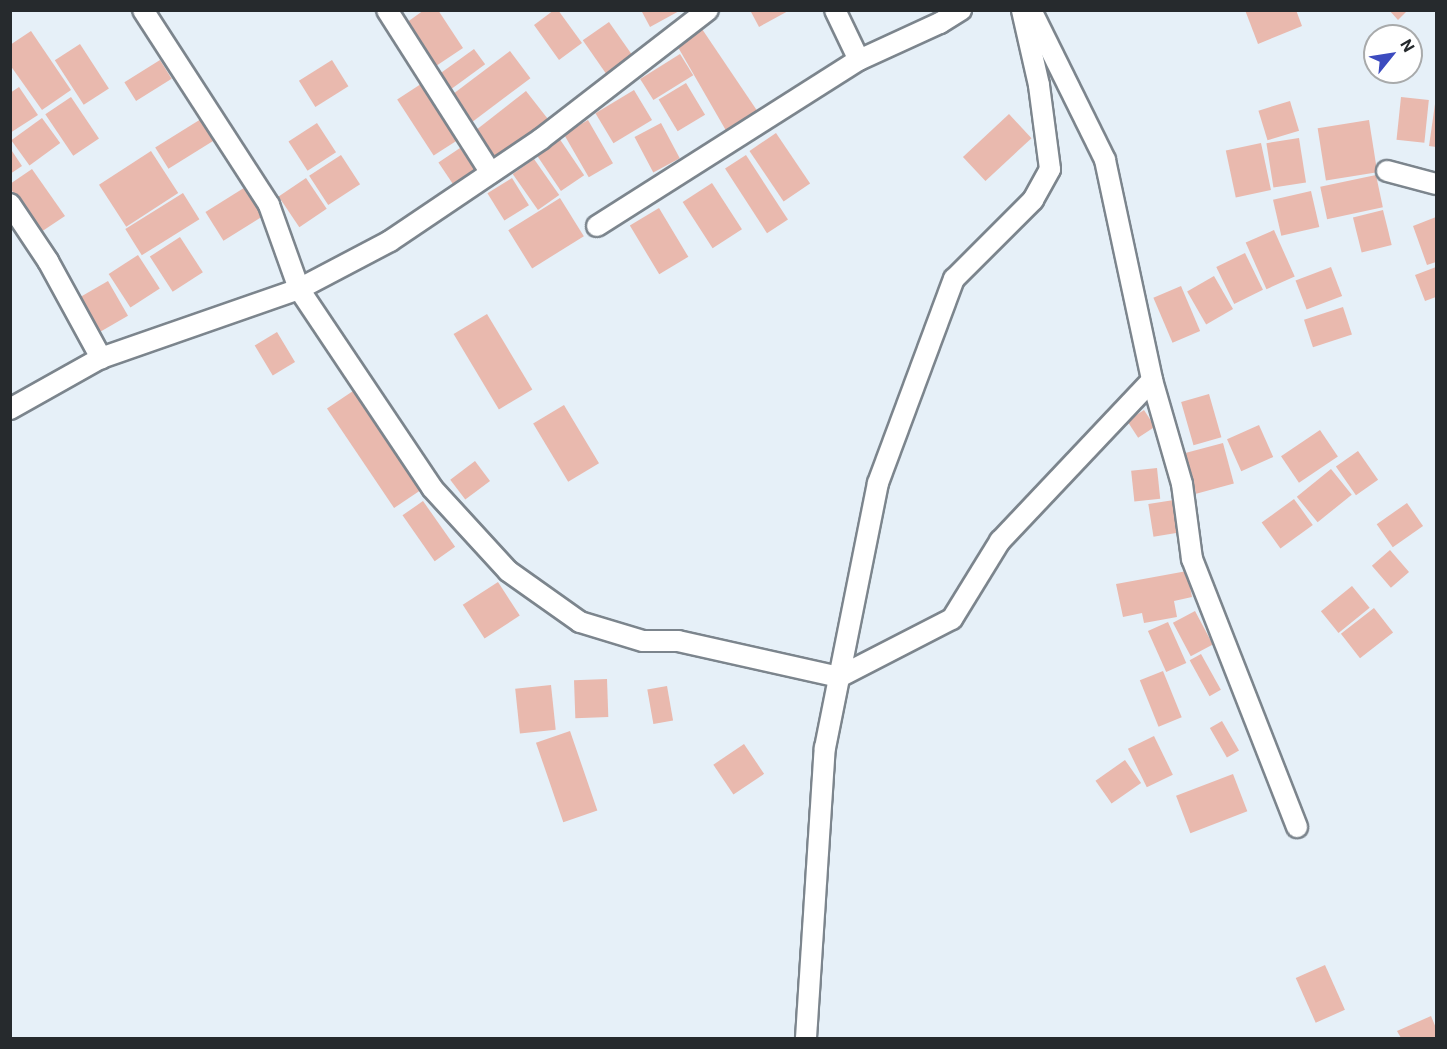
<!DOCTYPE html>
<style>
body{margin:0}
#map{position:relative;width:1447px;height:1049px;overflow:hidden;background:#e6f0f8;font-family:Roboto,sans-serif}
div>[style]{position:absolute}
.building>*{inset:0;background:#e9b9ae;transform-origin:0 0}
.roads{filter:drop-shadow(2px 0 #7c858d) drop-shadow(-2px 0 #7c858d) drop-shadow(0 2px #7c858d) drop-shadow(0 -2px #7c858d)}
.street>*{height:20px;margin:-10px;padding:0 10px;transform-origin:10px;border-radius:10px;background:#fff}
span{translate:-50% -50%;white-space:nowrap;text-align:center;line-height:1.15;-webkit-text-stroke:4.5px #fff;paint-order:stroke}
.frame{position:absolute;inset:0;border:12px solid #262a2d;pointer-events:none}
.north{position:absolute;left:1363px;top:24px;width:60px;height:60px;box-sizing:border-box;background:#fff;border:2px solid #a8aaab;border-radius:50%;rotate:60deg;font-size:16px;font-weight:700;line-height:24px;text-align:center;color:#262a2d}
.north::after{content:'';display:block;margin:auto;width:21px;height:27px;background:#3c4bbf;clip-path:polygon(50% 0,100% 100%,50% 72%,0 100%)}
</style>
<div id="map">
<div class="building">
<div style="clip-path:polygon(424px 10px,438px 10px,463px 48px,436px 66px,406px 23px)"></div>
<div style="clip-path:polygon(554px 10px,558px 10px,582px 43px,559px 60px,534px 25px)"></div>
<div style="clip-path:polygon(641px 10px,681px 10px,650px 27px)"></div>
<div style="clip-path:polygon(750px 10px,790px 10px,759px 27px)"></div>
<div style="clip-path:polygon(1245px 10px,1296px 10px,1302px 26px,1258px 44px)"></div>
<div style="clip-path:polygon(1389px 10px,1408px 10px,1398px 20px)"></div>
<div style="left:609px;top:22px;width:44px;height:32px;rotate:55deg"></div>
<div style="clip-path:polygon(700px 26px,760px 115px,732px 141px,675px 42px)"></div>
<div style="clip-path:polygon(31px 31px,71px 90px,42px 110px,10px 65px,10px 45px)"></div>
<div style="left:80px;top:44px;width:53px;height:30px;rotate:57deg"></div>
<div style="left:474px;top:49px;width:19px;height:44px;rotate:54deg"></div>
<div style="left:510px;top:51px;width:34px;height:73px;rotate:53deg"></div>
<div style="left:680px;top:54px;width:25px;height:47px;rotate:58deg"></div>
<div style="left:160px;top:60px;width:22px;height:42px;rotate:58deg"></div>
<div style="left:332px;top:60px;width:31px;height:39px;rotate:58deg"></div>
<div style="left:424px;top:82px;width:67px;height:32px;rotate:57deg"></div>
<div style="left:686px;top:83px;width:37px;height:32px;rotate:59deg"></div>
<div style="clip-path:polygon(19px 87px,38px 115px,10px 133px,10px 93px)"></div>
<div style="left:634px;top:90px;width:35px;height:45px;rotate:59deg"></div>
<div style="left:526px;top:91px;width:41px;height:67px;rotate:52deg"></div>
<div style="left:71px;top:97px;width:50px;height:31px;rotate:56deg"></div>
<div style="left:1401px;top:97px;width:28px;height:43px;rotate:6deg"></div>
<div style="left:1290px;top:101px;width:31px;height:33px;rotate:73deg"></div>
<div style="clip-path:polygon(1435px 104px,1436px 104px,1436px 147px,1429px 146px)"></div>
<div style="left:1009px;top:114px;width:33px;height:63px;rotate:47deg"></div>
<div style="left:42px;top:118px;width:31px;height:38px;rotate:54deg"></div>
<div style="left:201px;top:119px;width:25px;height:54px;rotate:58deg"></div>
<div style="left:588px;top:120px;width:50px;height:28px;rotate:60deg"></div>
<div style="left:1369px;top:120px;width:53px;height:52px;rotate:81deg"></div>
<div style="left:317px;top:123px;width:35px;height:34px;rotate:57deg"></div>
<div style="left:661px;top:123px;width:40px;height:30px;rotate:62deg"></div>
<div style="left:776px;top:133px;width:61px;height:32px;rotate:56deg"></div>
<div style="left:559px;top:138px;width:45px;height:28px;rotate:56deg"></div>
<div style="left:1299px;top:138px;width:45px;height:33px;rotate:81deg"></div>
<div style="left:1261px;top:143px;width:48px;height:36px;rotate:78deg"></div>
<div style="clip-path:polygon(10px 148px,22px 166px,10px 174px)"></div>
<div style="left:460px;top:148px;width:37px;height:26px;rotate:56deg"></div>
<div style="left:151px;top:151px;width:50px;height:62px;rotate:57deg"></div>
<div style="left:341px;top:155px;width:35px;height:38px;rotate:57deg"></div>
<div style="left:746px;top:155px;width:77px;height:25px;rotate:57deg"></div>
<div style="left:534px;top:159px;width:44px;height:26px;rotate:55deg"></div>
<div style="clip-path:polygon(32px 169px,65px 216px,41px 232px,10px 188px,10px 184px)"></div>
<div style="left:1376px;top:175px;width:33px;height:57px;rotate:78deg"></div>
<div style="left:306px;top:178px;width:37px;height:33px;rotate:56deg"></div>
<div style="left:512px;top:178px;width:32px;height:29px;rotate:58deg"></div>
<div style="left:712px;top:183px;width:55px;height:35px;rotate:57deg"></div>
<div style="left:247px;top:186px;width:34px;height:49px;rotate:58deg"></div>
<div style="left:1311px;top:191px;width:37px;height:39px;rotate:77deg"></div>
<div style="left:183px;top:193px;width:31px;height:68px;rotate:58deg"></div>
<div style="left:560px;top:198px;width:45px;height:61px;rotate:58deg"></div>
<div style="left:659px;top:208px;width:57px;height:34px;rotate:59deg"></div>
<div style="left:1383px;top:210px;width:36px;height:31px;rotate:76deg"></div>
<div style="clip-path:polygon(1436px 217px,1436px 262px,1427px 265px,1413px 226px)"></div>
<div style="left:1274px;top:230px;width:51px;height:31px;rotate:66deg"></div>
<div style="left:180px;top:237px;width:42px;height:36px;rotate:57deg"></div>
<div style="left:1245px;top:253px;width:41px;height:32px;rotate:64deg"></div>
<div style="left:138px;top:255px;width:40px;height:35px;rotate:57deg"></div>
<div style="left:1331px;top:267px;width:31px;height:38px;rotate:69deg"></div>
<div style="clip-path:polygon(1436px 267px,1436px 297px,1425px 301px,1415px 275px)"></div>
<div style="left:1214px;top:276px;width:38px;height:31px;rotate:60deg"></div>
<div style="left:108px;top:281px;width:40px;height:33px;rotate:60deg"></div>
<div style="left:1181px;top:286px;width:49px;height:30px;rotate:67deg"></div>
<div style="left:1343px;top:307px;width:29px;height:41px;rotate:72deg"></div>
<div style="left:487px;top:314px;width:88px;height:39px;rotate:59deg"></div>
<div style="left:277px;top:332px;width:35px;height:26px;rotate:59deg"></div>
<div style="left:356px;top:389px;width:120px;height:35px;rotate:56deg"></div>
<div style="left:1209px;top:394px;width:45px;height:29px;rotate:74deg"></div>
<div style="left:564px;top:405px;width:68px;height:36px;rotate:59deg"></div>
<div style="left:1144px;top:410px;width:20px;height:20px;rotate:57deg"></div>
<div style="left:1259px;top:425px;width:35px;height:35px;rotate:66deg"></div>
<div style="left:1320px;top:430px;width:32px;height:47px;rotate:56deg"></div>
<div style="left:1223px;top:443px;width:42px;height:39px;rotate:75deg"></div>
<div style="left:1358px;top:451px;width:35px;height:27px;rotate:55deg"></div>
<div style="left:475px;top:461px;width:25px;height:31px;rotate:53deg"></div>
<div style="left:1157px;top:468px;width:31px;height:26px;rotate:84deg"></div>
<div style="left:1331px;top:469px;width:33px;height:44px;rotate:51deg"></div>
<div style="left:1294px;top:499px;width:32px;height:40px;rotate:54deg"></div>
<div style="left:1174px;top:500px;width:33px;height:26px;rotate:81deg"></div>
<div style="left:423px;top:501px;width:56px;height:25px;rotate:55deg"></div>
<div style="left:1407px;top:503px;width:28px;height:37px;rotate:55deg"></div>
<div style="left:1390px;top:550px;width:29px;height:24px;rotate:49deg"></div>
<div style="clip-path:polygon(1187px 571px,1192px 597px,1174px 601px,1177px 617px,1144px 623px,1142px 613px,1123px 617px,1116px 584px)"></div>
<div style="left:498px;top:582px;width:40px;height:42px;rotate:57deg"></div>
<div style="left:1352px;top:586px;width:28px;height:40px;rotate:51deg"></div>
<div style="left:1374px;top:608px;width:31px;height:42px;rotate:52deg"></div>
<div style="left:1195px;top:611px;width:38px;height:25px;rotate:62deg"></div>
<div style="left:1168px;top:622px;width:45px;height:22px;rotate:66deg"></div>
<div style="left:1201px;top:654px;width:41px;height:13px;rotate:61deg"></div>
<div style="left:1163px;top:671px;width:50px;height:25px;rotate:68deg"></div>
<div style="left:607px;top:679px;width:38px;height:33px;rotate:88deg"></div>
<div style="left:551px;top:685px;width:45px;height:36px;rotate:84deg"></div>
<div style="left:667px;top:686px;width:35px;height:20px;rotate:80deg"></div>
<div style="left:1222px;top:721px;width:34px;height:14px;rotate:60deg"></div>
<div style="left:570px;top:731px;width:84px;height:36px;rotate:71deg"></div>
<div style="left:1154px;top:736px;width:43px;height:29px;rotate:64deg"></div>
<div style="left:744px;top:744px;width:36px;height:37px;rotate:56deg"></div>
<div style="left:1125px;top:760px;width:28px;height:36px;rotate:55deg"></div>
<div style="left:1233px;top:774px;width:40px;height:61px;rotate:69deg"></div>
<div style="left:1325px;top:965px;width:49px;height:32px;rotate:66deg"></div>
<div style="clip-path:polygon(1431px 1016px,1436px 1028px,1436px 1038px,1401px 1038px,1397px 1031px)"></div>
</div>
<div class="roads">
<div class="street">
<div style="left:143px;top:10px;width:232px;rotate:57.1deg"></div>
<div style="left:269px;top:205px;width:89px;rotate:70.3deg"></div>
<div style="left:299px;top:289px;width:239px;rotate:56.2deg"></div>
<div style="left:432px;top:488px;width:113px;rotate:47.5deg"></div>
<div style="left:508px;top:571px;width:88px;rotate:35.3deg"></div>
<div style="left:580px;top:622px;width:66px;rotate:16.8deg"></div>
<div style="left:643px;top:641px;width:35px"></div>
<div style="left:678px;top:641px;width:165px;rotate:12.6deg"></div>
<div style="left:839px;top:677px;width:127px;rotate:-27.2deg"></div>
<div style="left:952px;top:619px;width:92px;rotate:-58.4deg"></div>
<div style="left:1000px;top:541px;width:221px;rotate:-46.6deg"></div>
<div style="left:387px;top:10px;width:193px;rotate:57.5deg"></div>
<div style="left:835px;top:10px;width:55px;rotate:64.4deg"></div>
<div style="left:1031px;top:10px;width:167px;rotate:63.7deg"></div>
<div style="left:1105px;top:160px;width:225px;rotate:77.9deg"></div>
<div style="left:1152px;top:380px;width:108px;rotate:73.9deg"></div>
<div style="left:1182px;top:484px;width:76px;rotate:82.4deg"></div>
<div style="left:1192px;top:559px;width:288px;rotate:68.6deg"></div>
<div style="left:1387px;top:171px;width:51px;rotate:14.9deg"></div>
<div style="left:10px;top:204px;width:69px;rotate:56.3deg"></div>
<div style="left:48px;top:261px;width:111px;rotate:61.3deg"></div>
<div style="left:597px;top:226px;width:310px;rotate:-32.4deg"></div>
<div style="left:859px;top:60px;width:89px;rotate:-24.6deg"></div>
<div style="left:940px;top:23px;width:25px;rotate:-32deg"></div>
<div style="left:10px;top:409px;width:104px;rotate:-29.3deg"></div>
<div style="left:101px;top:358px;width:210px;rotate:-19.2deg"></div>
<div style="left:299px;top:289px;width:103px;rotate:-27.8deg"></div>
<div style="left:390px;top:241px;width:182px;rotate:-34deg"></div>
<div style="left:541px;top:139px;width:211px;rotate:-37.7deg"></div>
<div style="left:806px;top:1038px;width:291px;rotate:-86.3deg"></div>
<div style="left:825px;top:748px;width:270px;rotate:-78.7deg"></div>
<div style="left:878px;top:483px;width:218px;rotate:-69.6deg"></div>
<div style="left:954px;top:279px;width:112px;rotate:-45deg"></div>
<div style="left:1033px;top:200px;width:35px;rotate:-61deg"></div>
<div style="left:1050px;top:169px;width:85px;rotate:-97.5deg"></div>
<div style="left:1039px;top:85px;width:77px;rotate:-102.8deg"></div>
</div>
</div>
<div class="frame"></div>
<div class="north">N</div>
</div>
